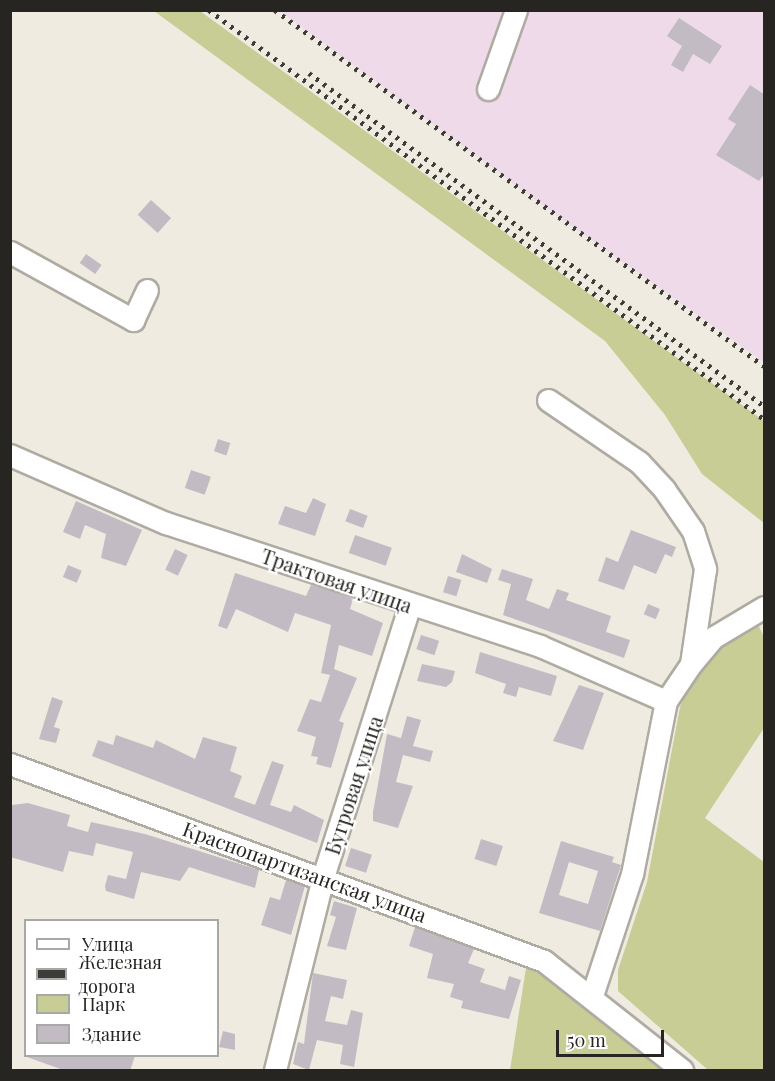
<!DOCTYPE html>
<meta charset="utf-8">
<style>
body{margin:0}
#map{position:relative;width:775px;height:1081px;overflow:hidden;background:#f0ebe1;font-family:"Playfair Display",serif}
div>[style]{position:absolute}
.industrial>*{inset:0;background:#efdaea}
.green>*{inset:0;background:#c7cd94}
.building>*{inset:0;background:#c2bbc3;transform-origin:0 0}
.roads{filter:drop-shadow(2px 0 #b0aba2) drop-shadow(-2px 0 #b0aba2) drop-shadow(0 2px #b0aba2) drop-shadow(0 -2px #b0aba2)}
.minor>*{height:21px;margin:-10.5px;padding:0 10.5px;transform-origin:10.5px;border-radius:10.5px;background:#fff}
.rail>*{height:4.5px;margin-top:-2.25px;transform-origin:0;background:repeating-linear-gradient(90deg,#3d3c37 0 3px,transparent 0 9px)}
span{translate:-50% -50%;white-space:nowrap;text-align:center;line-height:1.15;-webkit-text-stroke:4.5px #fff;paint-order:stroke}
.street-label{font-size:20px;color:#262521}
.frame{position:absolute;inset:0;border:12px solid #262521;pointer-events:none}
.legend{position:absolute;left:24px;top:919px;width:195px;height:138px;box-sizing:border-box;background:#fff;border:2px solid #a8a8a6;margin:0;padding:8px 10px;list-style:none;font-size:18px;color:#262521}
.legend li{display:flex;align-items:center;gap:12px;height:30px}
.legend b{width:30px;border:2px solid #a8a8a6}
.scale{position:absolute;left:556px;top:1030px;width:108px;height:27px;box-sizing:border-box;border:3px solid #262521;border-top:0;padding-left:8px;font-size:18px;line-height:21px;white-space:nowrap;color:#262521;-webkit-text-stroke:4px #fff;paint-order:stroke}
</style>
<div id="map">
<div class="industrial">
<div style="clip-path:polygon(280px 11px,764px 11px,764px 362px,553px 213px)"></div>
</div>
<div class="green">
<div style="clip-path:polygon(154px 11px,200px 11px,764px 421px,764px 523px,702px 474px,665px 415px,605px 341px)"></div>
<div style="clip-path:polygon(754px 616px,764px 637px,764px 728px,705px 818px,764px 862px,764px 1070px,708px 1070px,618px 991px,618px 970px,647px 882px,680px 707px,694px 671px,716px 642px)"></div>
<div style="clip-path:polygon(526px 968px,549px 973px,664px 1070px,510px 1070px)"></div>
</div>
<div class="building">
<div style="clip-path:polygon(679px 18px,722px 46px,710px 64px,693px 54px,683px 72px,671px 65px,682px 46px,667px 36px)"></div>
<div style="clip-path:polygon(750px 85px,765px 95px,765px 173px,759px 181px,716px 155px,736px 124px,728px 119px)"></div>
<div style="left:151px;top:200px;width:27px;height:20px;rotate:42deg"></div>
<div style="left:86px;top:254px;width:19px;height:11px;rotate:35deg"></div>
<div style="left:218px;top:439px;width:13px;height:13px;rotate:18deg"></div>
<div style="left:191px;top:470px;width:21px;height:19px;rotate:19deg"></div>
<div style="clip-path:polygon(313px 498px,326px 504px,315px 536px,278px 524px,285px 506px,306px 513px)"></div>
<div style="clip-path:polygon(76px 501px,142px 530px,126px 566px,101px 558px,106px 534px,85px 525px,80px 539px,63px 532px)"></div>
<div style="left:350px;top:509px;width:19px;height:13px;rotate:21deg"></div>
<div style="clip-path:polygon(631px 530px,676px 547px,672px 557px,665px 554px,656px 574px,634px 565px,624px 590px,598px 581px,606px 557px,618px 562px)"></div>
<div style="left:355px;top:535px;width:39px;height:19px;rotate:19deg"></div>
<div style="left:175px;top:549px;width:14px;height:23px;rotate:25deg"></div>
<div style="clip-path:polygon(462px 554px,492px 569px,487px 583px,456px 572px)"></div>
<div style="left:68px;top:565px;width:15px;height:13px;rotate:23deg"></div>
<div style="clip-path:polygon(502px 569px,533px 579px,526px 600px,549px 609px,557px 589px,569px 593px,566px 600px,611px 616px,606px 632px,630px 640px,624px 658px,503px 615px,511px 584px,498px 580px)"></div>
<div style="clip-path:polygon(235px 573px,306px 596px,311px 585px,336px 592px,353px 599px,350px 609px,383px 623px,372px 656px,339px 645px,334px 669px,357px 678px,339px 721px,344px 723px,331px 768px,316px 764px,318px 757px,311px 756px,316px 737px,297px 731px,310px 699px,321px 702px,330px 675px,321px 673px,331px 625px,295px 613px,288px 632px,236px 609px,227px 629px,218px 626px)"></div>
<div style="left:448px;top:576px;width:14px;height:17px;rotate:17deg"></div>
<div style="left:648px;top:604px;width:13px;height:11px;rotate:23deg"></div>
<div style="left:421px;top:635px;width:19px;height:15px;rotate:18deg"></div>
<div style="clip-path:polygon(480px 652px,557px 676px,551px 696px,519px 687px,516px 697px,503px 693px,506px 684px,475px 673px)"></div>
<div style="clip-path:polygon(422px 664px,455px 671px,452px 682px,446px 687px,417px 681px)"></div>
<div style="clip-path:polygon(579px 685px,604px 693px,583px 750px,553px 741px)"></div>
<div style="clip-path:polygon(52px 697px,63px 701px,54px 727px,60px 729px,56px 743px,39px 739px)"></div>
<div style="clip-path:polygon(407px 716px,421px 720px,413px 746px,433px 751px,430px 762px,403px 755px,396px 782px,413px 786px,398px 828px,373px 821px,373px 812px,387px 734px,401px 738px)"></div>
<div style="clip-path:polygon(116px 735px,153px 748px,156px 740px,195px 759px,203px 737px,237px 747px,230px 771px,242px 776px,234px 797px,255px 805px,272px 761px,284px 765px,270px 805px,291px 812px,294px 805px,324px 820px,317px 843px,92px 756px,98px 740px,113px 745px)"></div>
<div style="clip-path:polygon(28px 803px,70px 815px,67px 826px,88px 832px,91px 822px,145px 834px,259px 870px,255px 888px,189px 867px,180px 881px,141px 872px,134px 899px,106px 891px,105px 886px,108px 875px,126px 879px,133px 852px,96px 843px,93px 856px,69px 851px,63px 872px,10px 857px,12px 805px)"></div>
<div style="left:481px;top:839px;width:23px;height:21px;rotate:18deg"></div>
<div style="clip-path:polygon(evenodd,561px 841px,614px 857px,612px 862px,621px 865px,600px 931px,539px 913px,561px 841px,569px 862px,598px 871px,588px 904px,559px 895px,569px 862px)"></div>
<div style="left:351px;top:848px;width:22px;height:19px;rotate:18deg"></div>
<div style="clip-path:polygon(286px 880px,305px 886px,291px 935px,261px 925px,270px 897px,280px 900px)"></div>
<div style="clip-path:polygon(334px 901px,357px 908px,346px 950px,327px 946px,336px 917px,330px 915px)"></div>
<div style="clip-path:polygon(415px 927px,474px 949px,468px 963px,485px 969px,480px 982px,505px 990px,509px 976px,521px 980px,509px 1019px,461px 1008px,463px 1001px,450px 997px,454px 984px,427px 978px,433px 954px,409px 946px)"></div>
<div style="clip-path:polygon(313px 973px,347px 980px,343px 999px,331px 996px,325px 1021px,347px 1025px,351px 1010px,363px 1013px,354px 1067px,340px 1064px,343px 1045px,317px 1040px,309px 1070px,293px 1064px,298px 1042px,304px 1044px)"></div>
<div style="clip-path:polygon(223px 1031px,235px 1034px,235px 1050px,219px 1047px)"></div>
<div style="clip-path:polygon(24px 1056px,135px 1056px,130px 1071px,66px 1071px)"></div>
</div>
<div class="roads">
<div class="minor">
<div style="left:488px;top:89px;width:84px;rotate:-70.5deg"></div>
<div style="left:10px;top:252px;width:141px;rotate:28.9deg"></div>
<div style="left:133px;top:320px;width:33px;rotate:-65deg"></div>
<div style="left:548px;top:400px;width:110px;rotate:34.3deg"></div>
<div style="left:639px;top:462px;width:37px;rotate:47deg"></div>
<div style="left:664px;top:489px;width:51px;rotate:55.4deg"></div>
<div style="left:693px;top:531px;width:40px;rotate:72deg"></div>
<div style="left:705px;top:569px;width:96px;rotate:98.4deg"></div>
<div style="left:691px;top:664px;width:45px;rotate:124deg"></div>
<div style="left:666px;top:701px;width:176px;rotate:101.1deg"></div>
<div style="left:632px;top:874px;width:128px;rotate:108.2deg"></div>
<div style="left:10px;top:455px;width:170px;rotate:23.6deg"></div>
<div style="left:166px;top:523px;width:394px;rotate:18.2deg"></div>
<div style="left:540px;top:646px;width:137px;rotate:23.6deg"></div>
<div style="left:691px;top:664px;width:35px;rotate:-50deg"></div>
<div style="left:714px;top:637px;width:58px;rotate:-31deg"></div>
<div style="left:10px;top:764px;width:569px;rotate:20.25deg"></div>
<div style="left:544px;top:961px;width:176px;rotate:38.3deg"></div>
<div style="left:275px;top:1070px;width:199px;rotate:-76deg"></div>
<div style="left:323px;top:877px;width:286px;rotate:-72.3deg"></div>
</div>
</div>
<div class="rail">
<div style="left:209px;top:10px;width:689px;rotate:36.39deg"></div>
<div style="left:275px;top:10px;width:605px;rotate:36.06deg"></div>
<div style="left:309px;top:73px;width:564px;rotate:36.2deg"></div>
</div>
<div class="street-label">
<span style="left:337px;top:580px;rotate:19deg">Трактовая улица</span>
<span style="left:353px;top:785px;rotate:-72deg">Бугровая улица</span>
<span style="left:305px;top:871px;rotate:20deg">Краснопартизанская улица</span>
</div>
<div class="frame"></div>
<ul class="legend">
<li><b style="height:8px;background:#fff"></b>Улица</li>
<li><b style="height:8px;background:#3d3c37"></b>Железная дорога</li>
<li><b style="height:16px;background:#c7cd94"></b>Парк</li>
<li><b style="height:16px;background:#c2bbc3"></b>Здание</li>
</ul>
<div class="scale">50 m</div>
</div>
